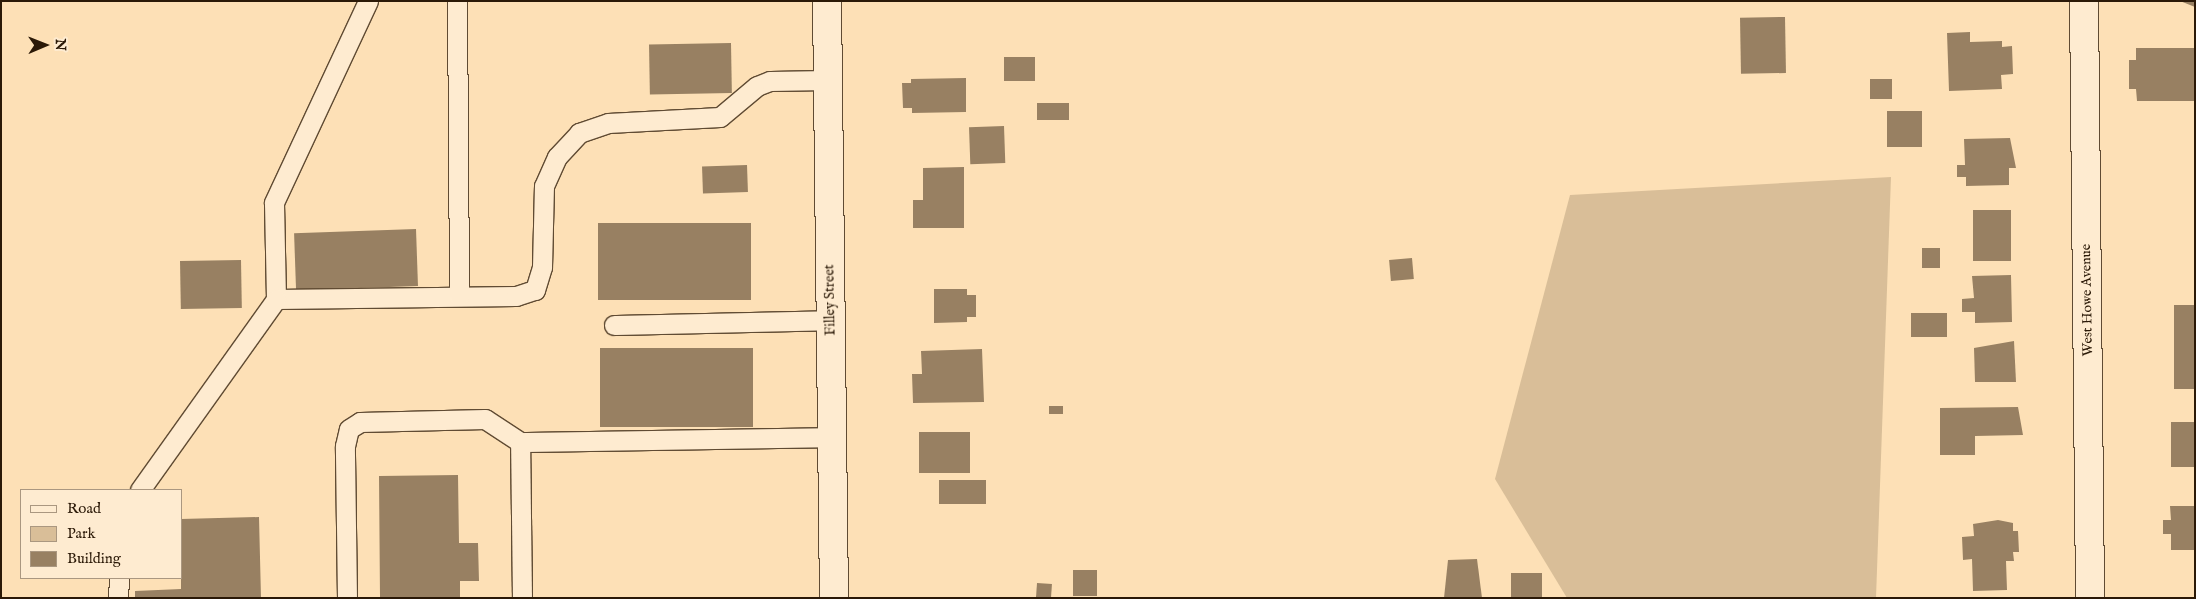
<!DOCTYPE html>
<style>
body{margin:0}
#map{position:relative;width:2196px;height:599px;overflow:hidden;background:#fde0b6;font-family:"IM FELL English",serif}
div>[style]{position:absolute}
.green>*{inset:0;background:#d9be98}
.building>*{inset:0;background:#988062;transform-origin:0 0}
.roads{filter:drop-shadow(1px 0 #604b33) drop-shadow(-1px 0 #604b33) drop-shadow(0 1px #604b33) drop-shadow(0 -1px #604b33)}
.lane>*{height:19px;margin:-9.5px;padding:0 9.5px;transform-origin:9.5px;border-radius:9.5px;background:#feebd0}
.street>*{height:28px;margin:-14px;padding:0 14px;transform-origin:14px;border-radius:14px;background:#feebd0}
span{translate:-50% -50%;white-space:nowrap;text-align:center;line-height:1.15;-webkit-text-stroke:4px #feebd0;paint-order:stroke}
.street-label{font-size:14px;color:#2b1907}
.frame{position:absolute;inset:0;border:2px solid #2b1907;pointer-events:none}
.legend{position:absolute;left:20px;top:489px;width:162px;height:90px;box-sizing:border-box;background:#feebd0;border:1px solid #aa9780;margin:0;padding:6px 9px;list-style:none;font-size:15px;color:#2b1907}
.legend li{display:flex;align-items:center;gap:10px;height:25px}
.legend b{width:25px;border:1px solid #aa9780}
.north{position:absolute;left:20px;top:20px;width:50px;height:50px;-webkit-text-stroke:4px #feebd0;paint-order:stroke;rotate:89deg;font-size:14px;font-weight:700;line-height:20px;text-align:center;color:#2b1907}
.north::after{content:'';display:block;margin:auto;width:18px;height:22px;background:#2b1907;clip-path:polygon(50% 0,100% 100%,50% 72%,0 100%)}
</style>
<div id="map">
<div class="green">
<div style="clip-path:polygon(1891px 177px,1876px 598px,1567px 598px,1495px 479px,1570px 195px)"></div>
</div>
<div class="building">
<div style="clip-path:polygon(2180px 1px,2195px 1px,2195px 7px)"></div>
<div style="left:1785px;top:17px;width:56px;height:45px;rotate:89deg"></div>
<div style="clip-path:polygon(1970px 32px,1970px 42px,2002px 41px,2002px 47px,2012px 46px,2013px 74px,2001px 75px,2002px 89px,1949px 91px,1947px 33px)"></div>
<div style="left:731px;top:43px;width:50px;height:82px;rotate:89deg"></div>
<div style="clip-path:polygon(2136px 48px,2195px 48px,2195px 101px,2137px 101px,2136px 89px,2129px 89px,2129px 60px,2136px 60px)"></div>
<div style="left:1004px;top:57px;width:31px;height:24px"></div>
<div style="clip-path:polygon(966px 78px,966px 112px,912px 113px,912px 108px,903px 108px,902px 83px,911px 83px,911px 79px)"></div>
<div style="left:1892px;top:79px;width:20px;height:22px;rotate:90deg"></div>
<div style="left:1069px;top:103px;width:17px;height:32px;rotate:90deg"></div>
<div style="left:1887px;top:111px;width:35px;height:36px"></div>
<div style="left:1004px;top:126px;width:37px;height:35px;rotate:88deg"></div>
<div style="clip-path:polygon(2010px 138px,2016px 168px,2009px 168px,2009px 185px,1966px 186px,1966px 177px,1957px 177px,1957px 165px,1965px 165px,1964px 139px)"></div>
<div style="left:747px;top:165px;width:27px;height:45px;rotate:88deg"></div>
<div style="clip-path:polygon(964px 167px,964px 228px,913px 228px,913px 200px,923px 200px,923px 168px)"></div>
<div style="left:1973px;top:210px;width:38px;height:51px"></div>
<div style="left:751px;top:223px;width:77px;height:153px;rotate:90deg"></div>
<div style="left:416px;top:229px;width:57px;height:122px;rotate:88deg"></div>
<div style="left:1922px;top:248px;width:18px;height:20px"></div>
<div style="left:1412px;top:258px;width:21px;height:23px;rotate:85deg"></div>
<div style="left:241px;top:260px;width:48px;height:61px;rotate:89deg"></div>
<div style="clip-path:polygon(2011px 275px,2012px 322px,1975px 323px,1975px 312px,1962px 312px,1962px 299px,1974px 298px,1972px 276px)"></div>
<div style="clip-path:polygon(934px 289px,967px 289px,967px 295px,976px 295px,976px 317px,967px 317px,967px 322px,934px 323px)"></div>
<div style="left:2174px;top:305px;width:21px;height:84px"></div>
<div style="left:1911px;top:313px;width:36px;height:24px"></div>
<div style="clip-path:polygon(2014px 341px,2016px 382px,1975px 382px,1974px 348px)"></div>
<div style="left:600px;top:348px;width:153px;height:79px"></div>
<div style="clip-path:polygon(982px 349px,984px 402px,913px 403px,912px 374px,922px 374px,921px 351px)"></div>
<div style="left:1049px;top:406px;width:14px;height:8px"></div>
<div style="clip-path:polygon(2018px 407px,2023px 435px,1975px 436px,1975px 455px,1940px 455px,1940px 408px)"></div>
<div style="left:2171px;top:422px;width:24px;height:45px"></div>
<div style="left:970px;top:432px;width:41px;height:51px;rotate:90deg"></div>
<div style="clip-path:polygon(458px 475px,459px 543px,478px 543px,479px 581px,460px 581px,460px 598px,380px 598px,379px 476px)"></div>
<div style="left:986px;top:480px;width:24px;height:47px;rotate:90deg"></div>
<div style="clip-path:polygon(2170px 506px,2195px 506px,2195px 550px,2171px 550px,2171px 534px,2163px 534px,2163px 520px,2171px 520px)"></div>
<div style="clip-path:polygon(259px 517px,261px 598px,135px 598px,135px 591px,181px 589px,181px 519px)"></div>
<div style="clip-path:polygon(1998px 520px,2013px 523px,2013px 531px,2018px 531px,2019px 552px,2013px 552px,2014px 561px,2006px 561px,2007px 590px,1973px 591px,1972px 559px,1963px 560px,1962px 537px,1974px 536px,1973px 524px)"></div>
<div style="clip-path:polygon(1477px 559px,1482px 598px,1444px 598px,1448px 560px)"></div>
<div style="left:1073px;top:570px;width:24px;height:26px"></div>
<div style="left:1511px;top:573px;width:31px;height:25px"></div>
<div style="left:1037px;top:583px;width:15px;height:15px;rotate:4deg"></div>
</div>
<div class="roads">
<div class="lane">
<div style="left:368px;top:1px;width:223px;rotate:115deg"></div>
<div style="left:274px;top:203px;width:96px;rotate:88.8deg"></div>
<div style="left:276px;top:299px;width:240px;rotate:-0.7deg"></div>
<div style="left:516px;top:296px;width:20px;rotate:-18deg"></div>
<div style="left:535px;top:290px;width:24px;rotate:-73deg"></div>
<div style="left:542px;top:267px;width:81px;rotate:-88.6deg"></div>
<div style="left:544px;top:186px;width:32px;rotate:-66deg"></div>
<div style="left:557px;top:157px;width:33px;rotate:-47deg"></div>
<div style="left:579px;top:133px;width:31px;rotate:-19deg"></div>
<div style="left:608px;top:123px;width:112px;rotate:-3.1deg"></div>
<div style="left:720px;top:117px;width:48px;rotate:-40deg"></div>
<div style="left:757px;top:86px;width:14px;rotate:-21deg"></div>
<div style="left:770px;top:81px;width:57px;rotate:-1deg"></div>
<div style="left:457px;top:1px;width:295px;rotate:89.6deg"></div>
<div style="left:614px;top:325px;width:216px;rotate:-1.3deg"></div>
<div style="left:140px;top:490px;width:234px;rotate:-54.5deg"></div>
<div style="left:118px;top:598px;width:20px;rotate:-87deg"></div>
<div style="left:347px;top:598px;width:152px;rotate:-90.8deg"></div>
<div style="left:345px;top:446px;width:17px;rotate:-77deg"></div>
<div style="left:349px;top:429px;width:13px;rotate:-32deg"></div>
<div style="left:360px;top:422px;width:125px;rotate:-1.4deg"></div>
<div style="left:485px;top:419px;width:42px;rotate:33.3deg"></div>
<div style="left:522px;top:598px;width:156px;rotate:-90.7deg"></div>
<div style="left:520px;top:442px;width:311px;rotate:-0.9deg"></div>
</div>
<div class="street">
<div style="left:827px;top:1px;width:597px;rotate:89.33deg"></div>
<div style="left:2084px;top:1px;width:597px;rotate:89.42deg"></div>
</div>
</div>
<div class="street-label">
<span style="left:830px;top:300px;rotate:-91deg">Filley Street</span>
<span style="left:2087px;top:300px;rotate:-91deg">West Howe Avenue</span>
</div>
<div class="frame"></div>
<ul class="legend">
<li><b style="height:6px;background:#feebd0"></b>Road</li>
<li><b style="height:14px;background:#d9be98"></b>Park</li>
<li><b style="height:14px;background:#988062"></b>Building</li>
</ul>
<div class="north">N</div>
</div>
